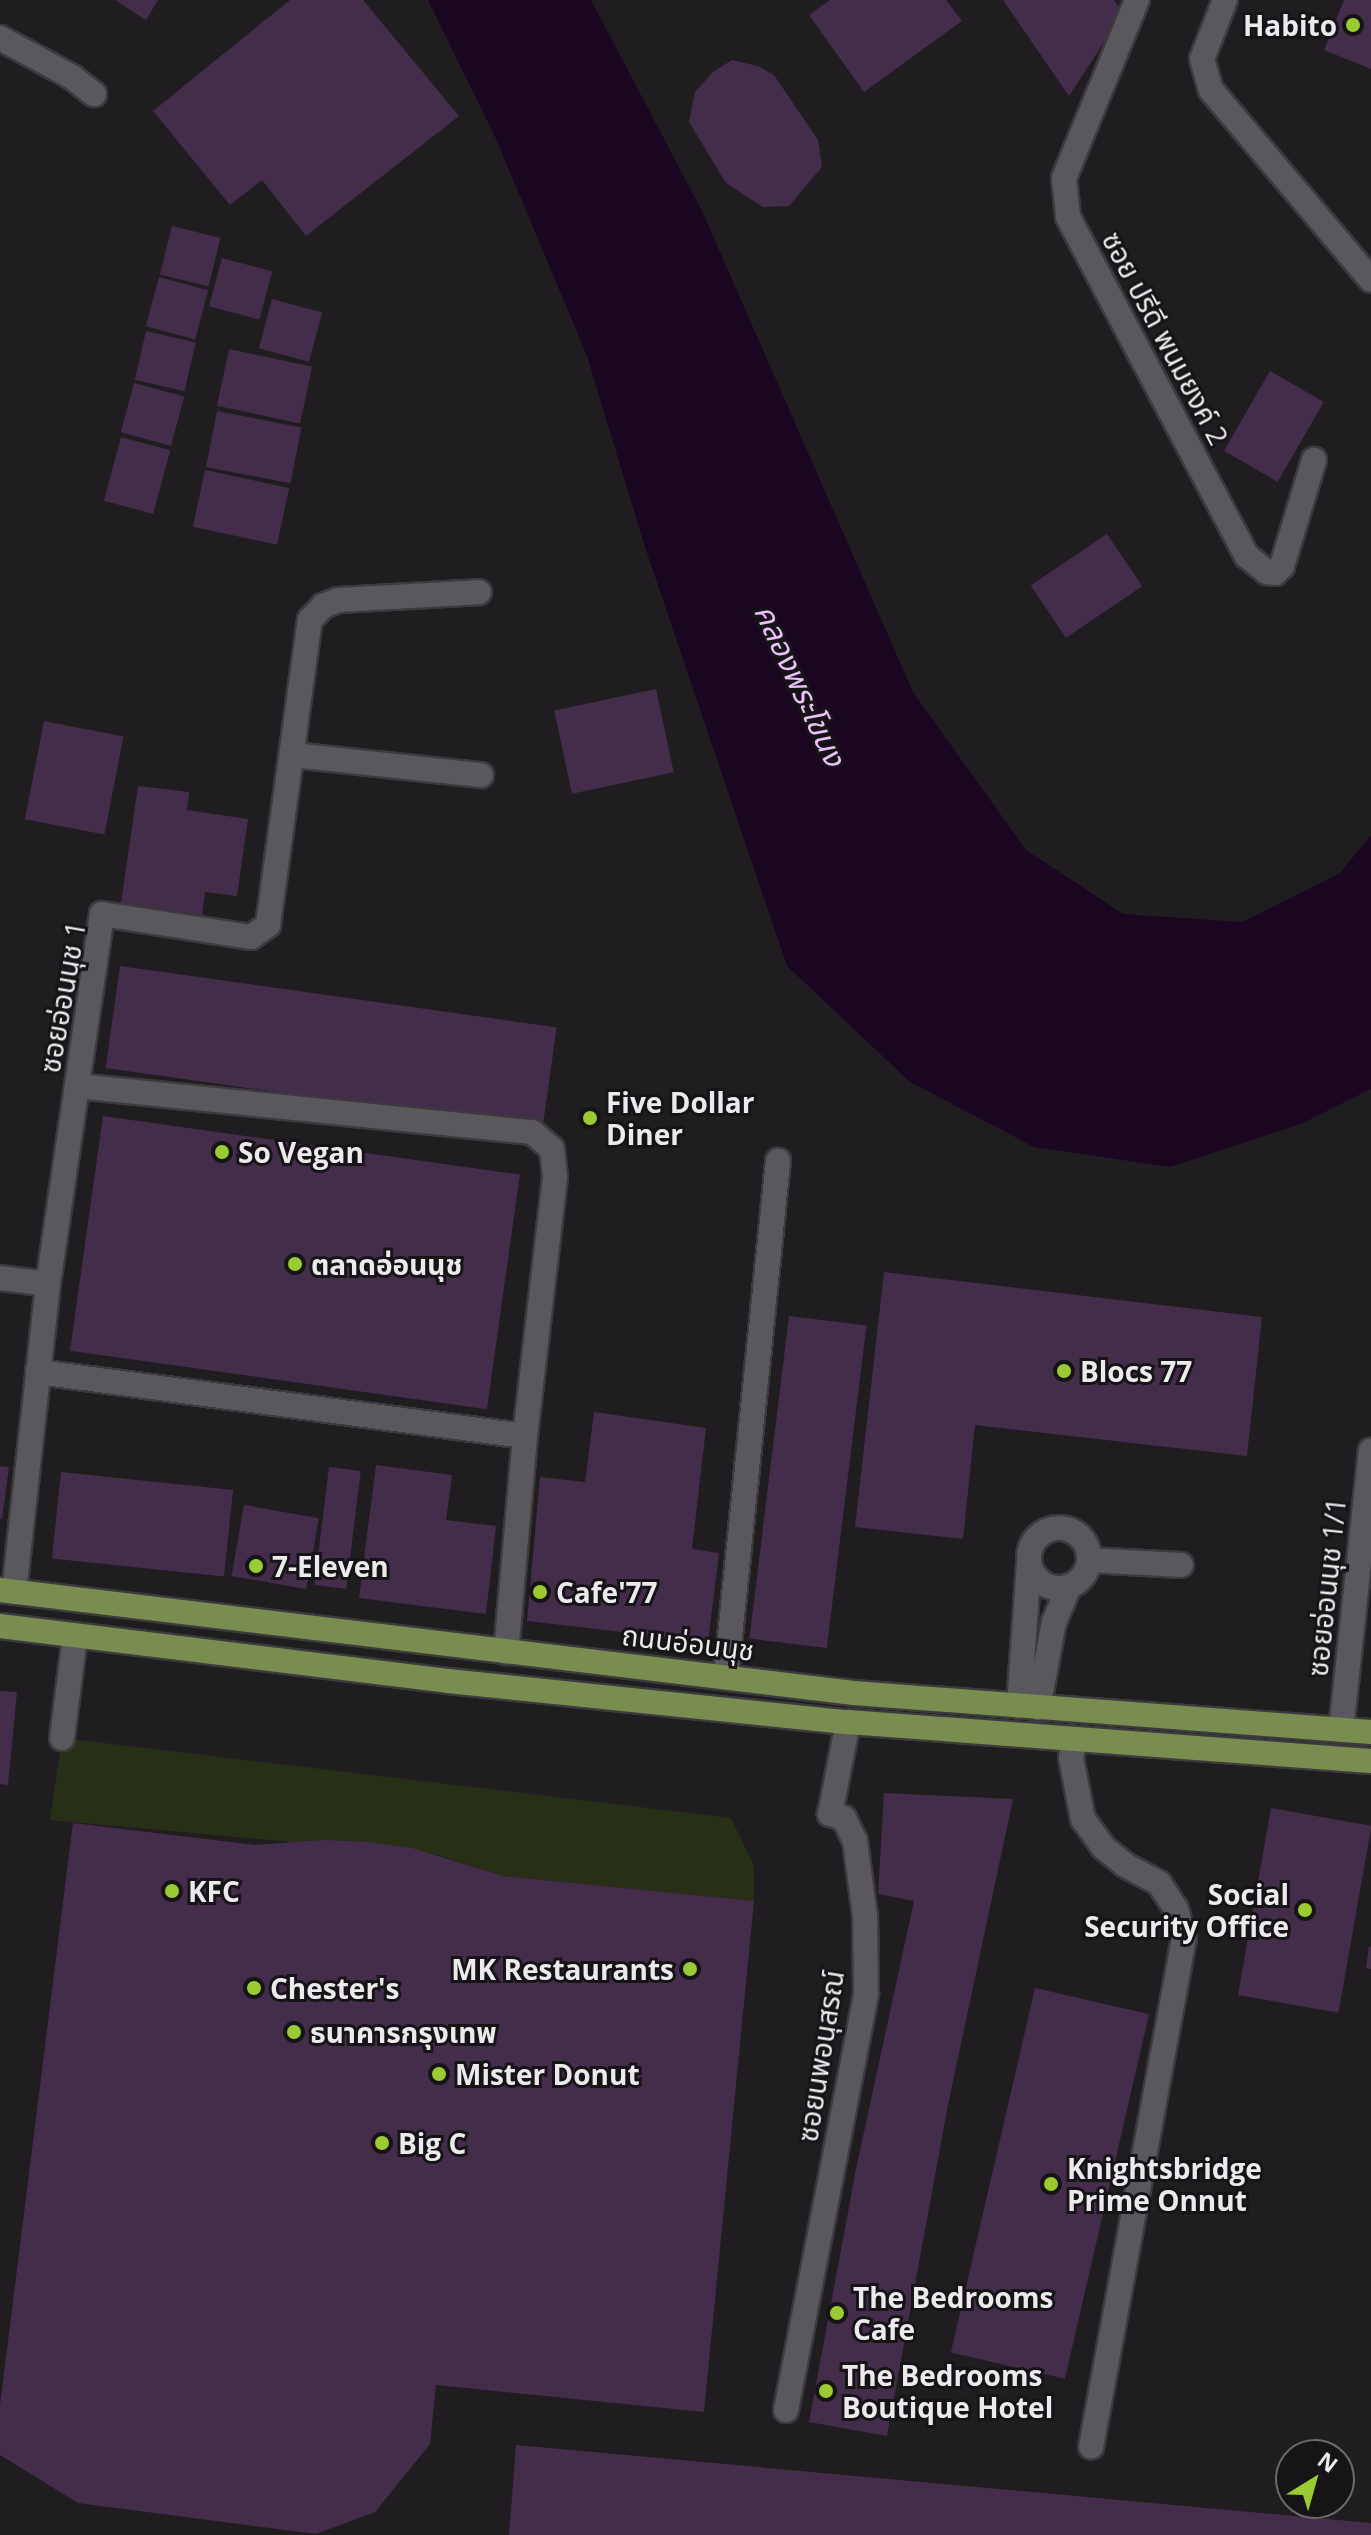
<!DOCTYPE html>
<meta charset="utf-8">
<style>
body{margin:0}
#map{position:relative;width:1371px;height:2535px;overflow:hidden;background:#201d21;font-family:"Open Sans","Noto Sans Thai",sans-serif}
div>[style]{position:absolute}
.green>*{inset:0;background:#273017}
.water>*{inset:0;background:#1b0621}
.building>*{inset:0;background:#432d4b;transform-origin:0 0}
.roads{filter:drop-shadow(2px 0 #3c3a3d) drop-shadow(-2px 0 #3c3a3d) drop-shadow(0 2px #3c3a3d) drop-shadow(0 -2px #3c3a3d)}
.minor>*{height:24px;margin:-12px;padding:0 12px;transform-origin:12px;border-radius:12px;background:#5b585d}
.minor>.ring{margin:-12px;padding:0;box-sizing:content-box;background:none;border:24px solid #5b585d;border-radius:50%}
.major>*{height:24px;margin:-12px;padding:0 12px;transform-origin:12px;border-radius:12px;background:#788d4f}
.dots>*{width:22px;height:22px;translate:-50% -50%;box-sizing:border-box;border:4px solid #171418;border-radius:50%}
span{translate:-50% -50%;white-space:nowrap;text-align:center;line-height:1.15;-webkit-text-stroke:6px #171418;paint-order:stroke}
.poi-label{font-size:28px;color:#eceaed;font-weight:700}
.right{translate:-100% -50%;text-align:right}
.left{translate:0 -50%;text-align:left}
.street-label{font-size:28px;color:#eceaed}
.water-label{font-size:30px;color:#ecc1fa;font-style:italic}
.north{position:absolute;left:1275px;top:2439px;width:80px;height:80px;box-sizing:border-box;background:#171418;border:2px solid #6c6a6d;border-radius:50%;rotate:37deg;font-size:22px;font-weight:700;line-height:32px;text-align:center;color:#eceaed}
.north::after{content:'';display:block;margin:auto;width:28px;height:36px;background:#9bcb32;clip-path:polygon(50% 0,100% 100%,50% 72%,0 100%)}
</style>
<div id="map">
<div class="green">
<div style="clip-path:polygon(62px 1738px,731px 1818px,754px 1866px,754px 1901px,503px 1876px,437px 1855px,368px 1842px,291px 1842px,50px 1820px)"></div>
</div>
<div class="water">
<div style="clip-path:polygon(428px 0,591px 0,702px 211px,913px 692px,1026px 850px,1123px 914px,1242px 922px,1340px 873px,1371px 835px,1371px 1089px,1301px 1124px,1170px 1167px,1034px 1147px,910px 1082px,787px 966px,645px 547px,587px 356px,496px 139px)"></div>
</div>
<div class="building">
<div style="clip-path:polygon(115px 0,158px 0,146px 20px)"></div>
<div style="clip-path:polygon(290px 0,363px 0,459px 116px,306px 236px,262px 180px,230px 205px,153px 111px)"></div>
<div style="clip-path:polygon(830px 0,946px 0,962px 21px,864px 92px,809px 15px)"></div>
<div style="clip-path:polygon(1003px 0,1114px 0,1123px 13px,1069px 96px)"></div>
<div style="clip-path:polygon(1344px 0,1371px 0,1371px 69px,1324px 50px)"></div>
<div style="clip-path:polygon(732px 60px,758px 66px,774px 75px,818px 140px,822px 167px,789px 206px,763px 207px,726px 183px,689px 122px,695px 92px,713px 72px)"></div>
<div style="left:172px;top:226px;width:50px;height:50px;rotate:14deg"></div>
<div style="left:222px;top:258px;width:52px;height:50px;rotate:15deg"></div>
<div style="left:159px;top:277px;width:51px;height:51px;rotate:15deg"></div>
<div style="left:272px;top:299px;width:52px;height:51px;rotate:15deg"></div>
<div style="left:146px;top:331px;width:51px;height:50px;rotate:13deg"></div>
<div style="left:229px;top:349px;width:85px;height:58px;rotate:12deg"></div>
<div style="left:1270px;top:371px;width:62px;height:92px;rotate:30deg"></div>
<div style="left:134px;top:383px;width:52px;height:51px;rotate:15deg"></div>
<div style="left:217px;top:411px;width:86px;height:57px;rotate:11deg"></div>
<div style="left:121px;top:437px;width:51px;height:66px;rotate:15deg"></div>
<div style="left:205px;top:470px;width:86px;height:58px;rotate:12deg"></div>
<div style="left:1107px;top:534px;width:63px;height:92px;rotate:56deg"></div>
<div style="left:656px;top:689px;width:85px;height:104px;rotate:78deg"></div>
<div style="left:44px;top:721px;width:81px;height:100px;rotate:11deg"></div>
<div style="clip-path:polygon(138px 786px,189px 792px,187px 810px,248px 819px,237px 896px,205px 892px,202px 915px,121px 903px)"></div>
<div style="left:120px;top:966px;width:441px;height:103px;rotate:8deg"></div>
<div style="left:103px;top:1116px;width:421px;height:237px;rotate:8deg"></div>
<div style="clip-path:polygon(884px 1272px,1262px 1317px,1247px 1456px,975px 1425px,963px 1539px,855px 1527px)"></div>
<div style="left:789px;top:1316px;width:78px;height:325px;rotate:7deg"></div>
<div style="clip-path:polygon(594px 1412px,706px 1428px,692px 1549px,719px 1553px,708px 1642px,527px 1621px,540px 1477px,585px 1482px)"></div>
<div style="clip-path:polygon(376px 1465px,452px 1475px,446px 1520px,496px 1526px,486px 1614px,359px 1598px)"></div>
<div style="clip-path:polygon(0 1466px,9px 1467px,2px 1519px,0 1519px)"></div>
<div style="left:329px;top:1467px;width:32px;height:119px;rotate:7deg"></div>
<div style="left:61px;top:1472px;width:173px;height:87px;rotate:6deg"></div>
<div style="left:244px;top:1505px;width:76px;height:72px;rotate:10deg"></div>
<div style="clip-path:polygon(0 1691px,17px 1692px,8px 1785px,0 1784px)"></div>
<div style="clip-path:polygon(884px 1793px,1013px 1799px,948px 2105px,887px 2436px,809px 2422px,856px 2169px,914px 1901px,878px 1894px)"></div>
<div style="left:1271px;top:1808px;width:102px;height:190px;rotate:10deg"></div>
<div style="clip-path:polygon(73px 1823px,255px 1845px,324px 1840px,368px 1842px,412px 1848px,503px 1876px,754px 1901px,704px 2412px,436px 2385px,430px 2444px,375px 2512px,316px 2534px,78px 2503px,0 2455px,0 2405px)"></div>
<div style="clip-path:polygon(1369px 1946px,1371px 1947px,1371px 1969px,1366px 1968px)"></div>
<div style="left:1035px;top:1988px;width:117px;height:374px;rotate:13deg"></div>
<div style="clip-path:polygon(516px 2445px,1371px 2523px,1371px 2535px,509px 2535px)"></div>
</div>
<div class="roads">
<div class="minor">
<div style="left:1137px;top:0;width:192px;rotate:112.3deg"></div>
<div style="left:1064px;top:178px;width:39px;rotate:84deg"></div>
<div style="left:1068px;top:217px;width:383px;rotate:62.2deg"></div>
<div style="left:1247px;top:556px;width:26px;rotate:39deg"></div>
<div style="left:1267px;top:572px;width:8px;rotate:7deg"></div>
<div style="left:1275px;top:573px;width:10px;rotate:-45deg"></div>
<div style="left:1282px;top:566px;width:111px;rotate:-73.2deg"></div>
<div style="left:1225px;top:0;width:63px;rotate:111.3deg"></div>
<div style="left:1202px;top:59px;width:32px;rotate:74deg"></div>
<div style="left:1211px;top:90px;width:248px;rotate:49.9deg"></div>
<div style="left:0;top:38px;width:82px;rotate:28.4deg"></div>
<div style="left:72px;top:77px;width:28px;rotate:38deg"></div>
<div style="left:293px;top:755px;width:189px;rotate:6.1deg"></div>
<div style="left:77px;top:1086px;width:457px;rotate:5.8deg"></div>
<div style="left:532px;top:1132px;width:26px;rotate:40deg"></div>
<div style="left:552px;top:1149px;width:28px;rotate:84deg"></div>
<div style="left:555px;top:1177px;width:261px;rotate:96.6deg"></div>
<div style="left:525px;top:1436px;width:217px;rotate:95deg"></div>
<div style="left:0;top:1278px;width:48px;rotate:7.1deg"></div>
<div style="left:38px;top:1372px;width:491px;rotate:7.5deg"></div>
<div class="ring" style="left:1029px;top:1528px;width:36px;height:36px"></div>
<div style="left:1089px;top:1560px;width:92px;rotate:3.1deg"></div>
<div style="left:14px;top:1592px;width:310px;rotate:-83.7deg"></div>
<div style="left:48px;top:1284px;width:374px;rotate:-81.7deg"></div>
<div style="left:102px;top:914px;width:151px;rotate:8.8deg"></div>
<div style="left:251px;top:937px;width:21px;rotate:-35deg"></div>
<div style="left:268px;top:925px;width:308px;rotate:-82.2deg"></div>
<div style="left:310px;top:620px;width:19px;rotate:-47deg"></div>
<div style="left:323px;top:606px;width:16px;rotate:-22deg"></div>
<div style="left:338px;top:600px;width:141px;rotate:-3.2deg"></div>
<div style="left:726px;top:1676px;width:518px;rotate:-84.23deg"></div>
<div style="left:1019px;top:1706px;width:142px;rotate:-86deg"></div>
<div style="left:1038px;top:1708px;width:87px;rotate:-79.5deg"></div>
<div style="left:1054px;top:1622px;width:39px;rotate:-67deg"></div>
<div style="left:1341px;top:1730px;width:281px;rotate:-83.9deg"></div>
<div style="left:62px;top:1738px;width:103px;rotate:-82.7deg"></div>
<div style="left:1075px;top:1740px;width:18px;rotate:103deg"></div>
<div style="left:1071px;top:1758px;width:62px;rotate:78.9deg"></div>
<div style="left:1083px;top:1819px;width:34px;rotate:54deg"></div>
<div style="left:1103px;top:1847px;width:28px;rotate:39deg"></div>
<div style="left:1125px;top:1865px;width:38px;rotate:28deg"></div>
<div style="left:1159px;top:1883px;width:31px;rotate:57deg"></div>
<div style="left:1176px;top:1909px;width:30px;rotate:75deg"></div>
<div style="left:1184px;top:1938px;width:517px;rotate:100.35deg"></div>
<div style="left:786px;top:2410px;width:425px;rotate:-79.1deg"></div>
<div style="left:866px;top:1993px;width:77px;rotate:-90.7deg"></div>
<div style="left:865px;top:1916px;width:76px;rotate:-97.6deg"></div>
<div style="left:855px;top:1841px;width:25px;rotate:-116deg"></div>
<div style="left:844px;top:1818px;width:15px;rotate:-164deg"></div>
<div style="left:830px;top:1814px;width:94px;rotate:-78.9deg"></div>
</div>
<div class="major">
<div style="left:0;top:1590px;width:860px;rotate:6.88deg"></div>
<div style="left:854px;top:1693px;width:518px;rotate:4.31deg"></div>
<div style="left:0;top:1626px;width:451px;rotate:7deg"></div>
<div style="left:448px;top:1681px;width:402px;rotate:5.9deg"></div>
<div style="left:848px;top:1722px;width:524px;rotate:4.26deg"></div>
</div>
</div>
<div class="dots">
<div style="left:1353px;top:25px;background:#9bcb32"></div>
<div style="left:590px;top:1118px;background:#9bcb32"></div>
<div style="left:222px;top:1152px;background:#9bcb32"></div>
<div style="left:295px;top:1264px;background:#9bcb32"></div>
<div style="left:1064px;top:1371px;background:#9bcb32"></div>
<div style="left:256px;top:1566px;background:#9bcb32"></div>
<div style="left:540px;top:1592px;background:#9bcb32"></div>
<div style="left:172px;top:1891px;background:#9bcb32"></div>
<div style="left:1305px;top:1910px;background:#9bcb32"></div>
<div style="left:690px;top:1969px;background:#9bcb32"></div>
<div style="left:254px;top:1988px;background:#9bcb32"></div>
<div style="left:294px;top:2032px;background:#9bcb32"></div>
<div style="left:439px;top:2074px;background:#9bcb32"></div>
<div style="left:382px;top:2143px;background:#9bcb32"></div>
<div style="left:1051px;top:2184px;background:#9bcb32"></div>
<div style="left:837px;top:2313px;background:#9bcb32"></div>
<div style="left:826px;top:2391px;background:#9bcb32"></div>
</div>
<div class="poi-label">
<span class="right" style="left:1337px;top:25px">Habito</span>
<span class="left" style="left:606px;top:1118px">Five Dollar<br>Diner</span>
<span class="left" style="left:238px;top:1152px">So Vegan</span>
<span class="left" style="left:311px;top:1264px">ตลาดอ่อนนุช</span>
<span class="left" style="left:1080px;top:1371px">Blocs 77</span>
<span class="left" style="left:272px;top:1566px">7-Eleven</span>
<span class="left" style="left:556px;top:1592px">Cafe'77</span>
<span class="left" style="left:188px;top:1891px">KFC</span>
<span class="right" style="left:1289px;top:1910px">Social<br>Security Office</span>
<span class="right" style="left:674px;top:1969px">MK Restaurants</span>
<span class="left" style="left:270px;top:1988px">Chester's</span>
<span class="left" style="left:310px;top:2032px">ธนาคารกรุงเทพ</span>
<span class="left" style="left:455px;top:2074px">Mister Donut</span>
<span class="left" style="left:398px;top:2143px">Big C</span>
<span class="left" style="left:1067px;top:2184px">Knightsbridge<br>Prime Onnut</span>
<span class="left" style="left:853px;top:2313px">The Bedrooms<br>Cafe</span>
<span class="left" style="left:842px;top:2391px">The Bedrooms<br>Boutique Hotel</span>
</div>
<div class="street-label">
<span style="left:1166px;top:338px;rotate:62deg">ซอย ปรีดี พนมยงค์ 2</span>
<span style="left:62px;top:997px;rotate:-80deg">ซอยอ่อนนุช 1</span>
<span style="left:1326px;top:1587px;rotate:-84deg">ซอยอ่อนนุช 1/1</span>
<span style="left:688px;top:1642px;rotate:7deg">ถนนอ่อนนุช</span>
<span style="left:820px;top:2056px;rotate:-81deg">ซอยนพอนุสรณ์</span>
</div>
<div class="water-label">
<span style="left:800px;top:685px;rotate:65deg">คลองพระโขนง</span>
</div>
<div class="north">N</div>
</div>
